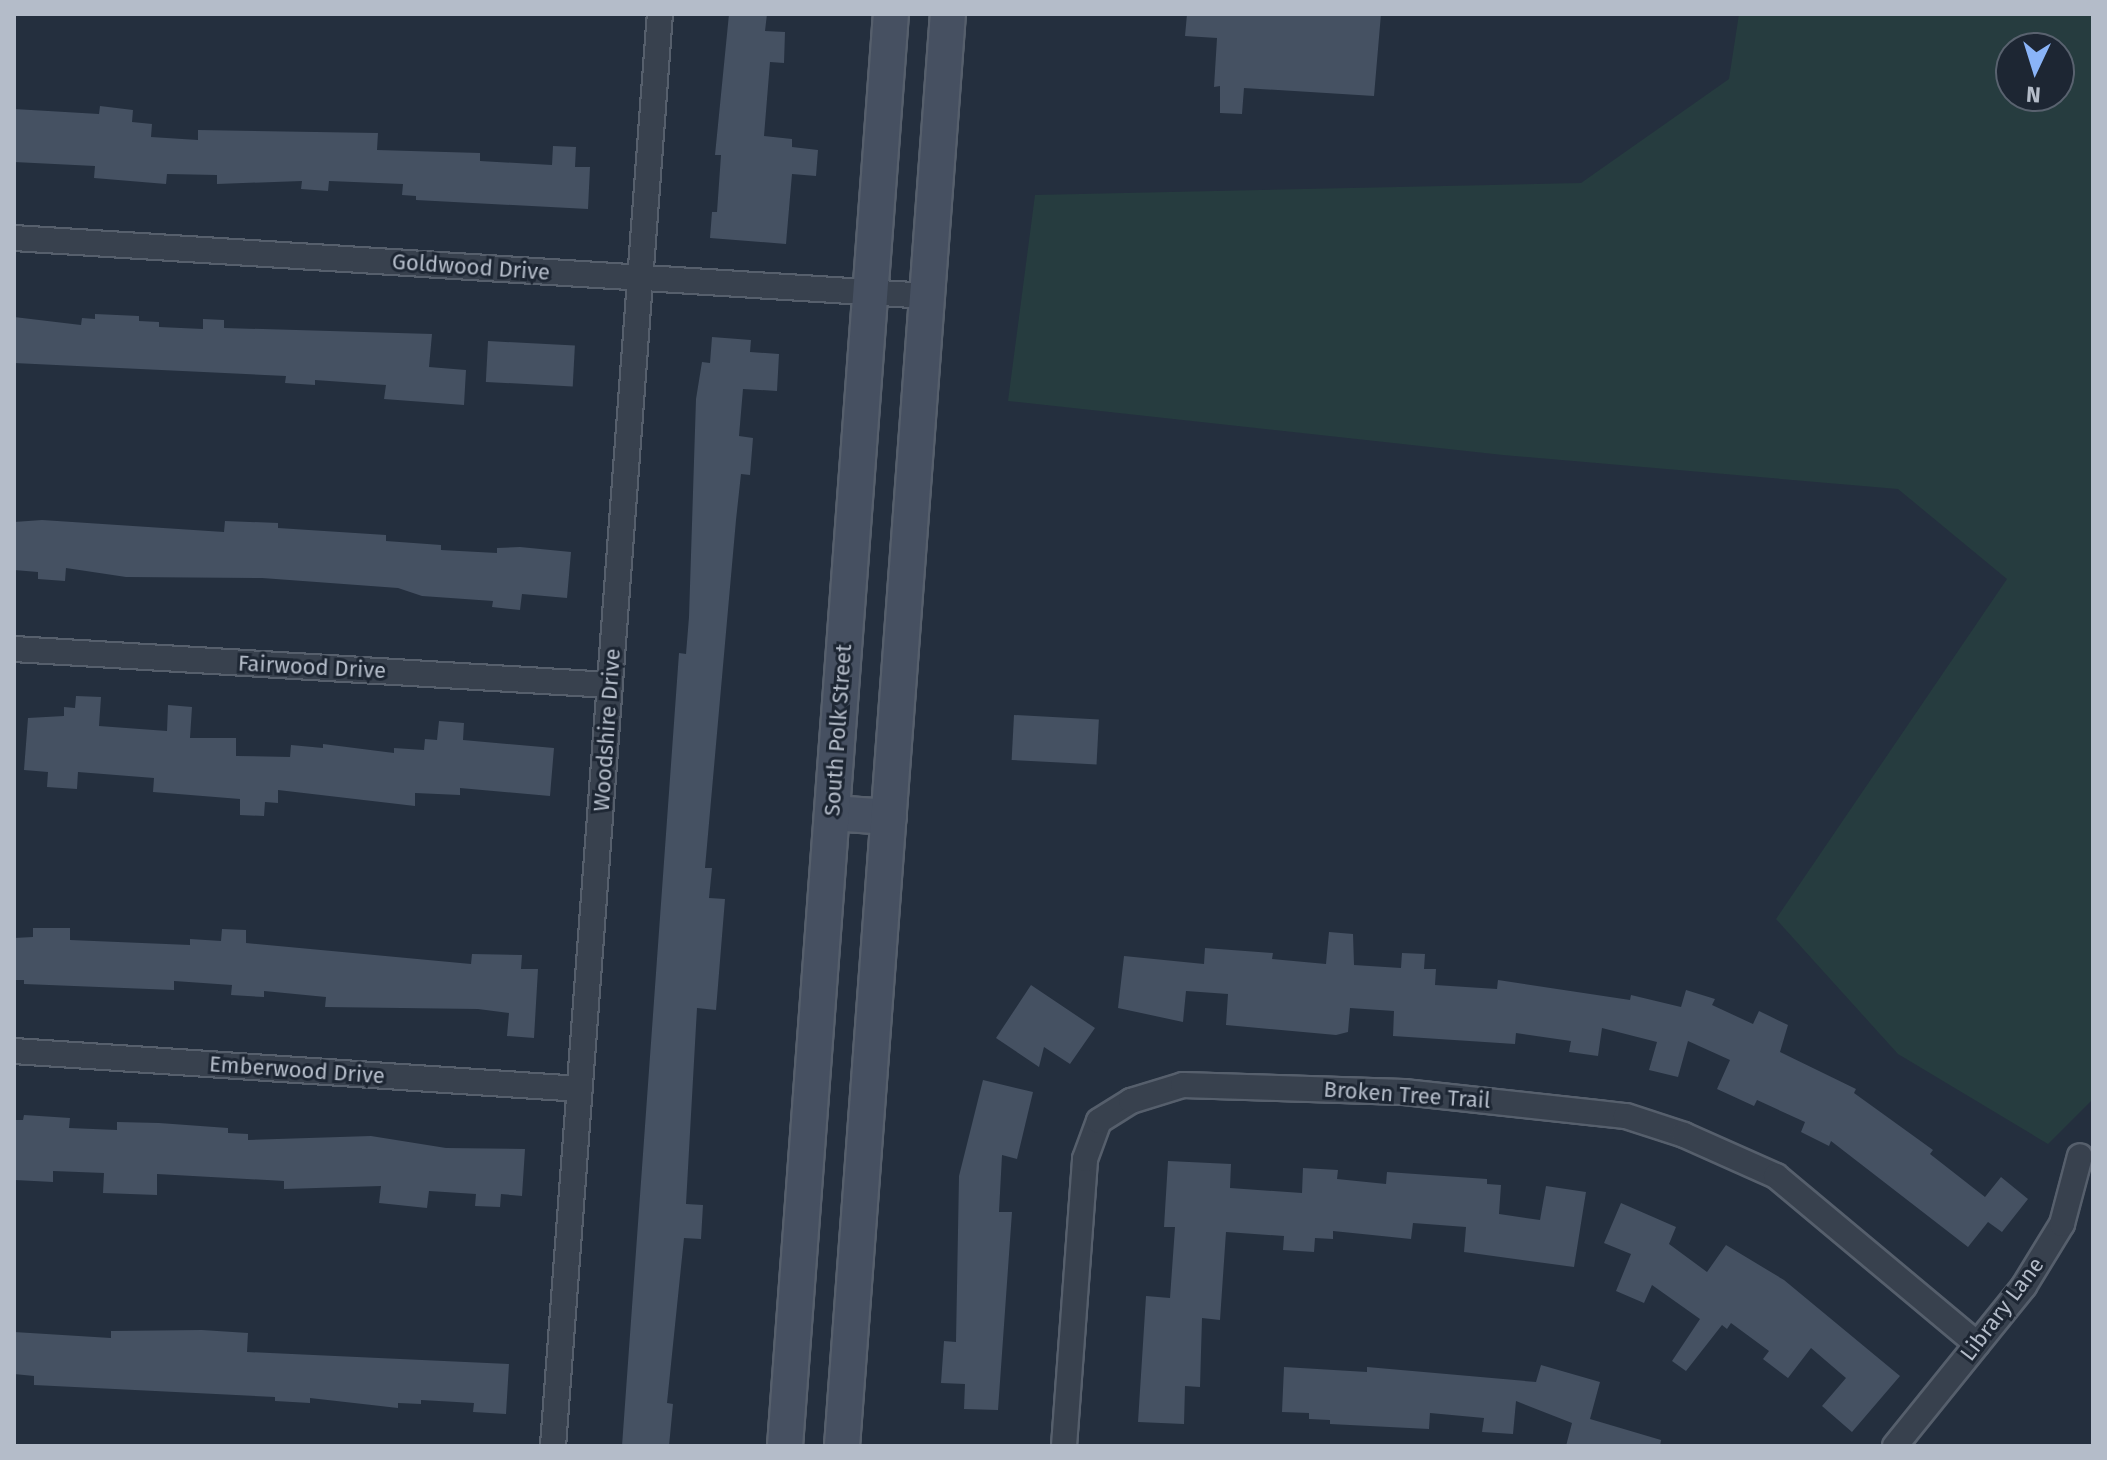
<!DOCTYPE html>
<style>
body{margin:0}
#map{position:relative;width:2107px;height:1460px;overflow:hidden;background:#242f3e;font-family:"Fira Sans",sans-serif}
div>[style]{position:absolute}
.green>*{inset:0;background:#263c3f}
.building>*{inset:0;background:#455162;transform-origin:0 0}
.roads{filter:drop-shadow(2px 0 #565f6c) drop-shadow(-2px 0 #565f6c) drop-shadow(0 2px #565f6c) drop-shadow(0 -2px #565f6c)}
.street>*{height:24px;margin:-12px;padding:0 12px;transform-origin:12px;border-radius:12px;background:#38414e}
.secondary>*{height:34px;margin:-17px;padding:0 17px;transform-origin:17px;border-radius:17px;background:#465061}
span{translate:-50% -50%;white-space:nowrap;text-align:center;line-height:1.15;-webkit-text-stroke:6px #1d2633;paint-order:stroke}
.street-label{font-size:22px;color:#b4bcc9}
.frame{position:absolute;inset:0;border:16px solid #b4bcc9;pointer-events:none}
.north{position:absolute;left:1995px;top:32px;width:80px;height:80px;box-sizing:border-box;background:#1d2633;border:2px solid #59626f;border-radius:50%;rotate:184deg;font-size:22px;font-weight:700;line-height:32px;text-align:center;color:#b4bcc9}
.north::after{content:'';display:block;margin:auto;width:28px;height:36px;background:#8ab4f8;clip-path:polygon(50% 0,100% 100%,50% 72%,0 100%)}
</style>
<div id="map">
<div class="green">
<div style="clip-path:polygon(evenodd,1739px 14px,2093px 14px,2093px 1099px,2048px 1144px,1898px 1054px,1776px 919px,2007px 579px,1898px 489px,1503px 455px,1008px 401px,1035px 195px,1581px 183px,1729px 79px,1739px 14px,2011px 48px,2059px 48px,2059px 96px,2011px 96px,2011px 48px)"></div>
</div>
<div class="building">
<div style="clip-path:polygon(729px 14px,767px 14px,765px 31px,785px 32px,784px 63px,770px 62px,764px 136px,792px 139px,792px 147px,818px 150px,816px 176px,792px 174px,786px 244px,710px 238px,712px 212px,717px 212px,721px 155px,715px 155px)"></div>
<div style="clip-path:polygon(1187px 14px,1381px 14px,1374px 96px,1244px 88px,1242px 114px,1220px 113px,1220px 86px,1214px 87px,1217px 38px,1185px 36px)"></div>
<div style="clip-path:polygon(100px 106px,133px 110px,132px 122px,152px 124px,151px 137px,198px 140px,198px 130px,378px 133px,377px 150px,480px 153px,480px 161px,552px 165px,553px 146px,576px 147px,575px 167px,590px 167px,588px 209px,416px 200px,416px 196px,402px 195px,403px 184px,329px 181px,328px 191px,301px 189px,302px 181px,217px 184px,217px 175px,167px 174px,166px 184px,94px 178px,95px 166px,14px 162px,14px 109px,99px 114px)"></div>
<div style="clip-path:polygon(95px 314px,139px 316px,139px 321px,159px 322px,159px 327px,203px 329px,203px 319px,224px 320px,224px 328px,432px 334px,429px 367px,466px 370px,464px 405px,384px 399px,386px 385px,315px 380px,315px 385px,285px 383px,286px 376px,14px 363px,14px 317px,81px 325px,82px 318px,95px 319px)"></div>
<div style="clip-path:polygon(712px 337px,751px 340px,750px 352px,779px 354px,777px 391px,743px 389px,739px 436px,753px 438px,750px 475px,741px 474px,736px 520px,705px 868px,712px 868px,709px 898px,725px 899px,716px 1010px,697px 1008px,686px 1204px,703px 1205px,701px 1239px,684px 1238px,667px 1403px,673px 1404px,669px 1446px,622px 1446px,679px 653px,686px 654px,689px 617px,696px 399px,702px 362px,710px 363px)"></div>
<div style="left:488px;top:341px;width:87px;height:41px;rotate:3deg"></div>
<div style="clip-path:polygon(42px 520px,224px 532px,225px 521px,278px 523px,278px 528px,386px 535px,386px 541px,441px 545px,441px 550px,497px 553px,497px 548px,520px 547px,571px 552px,567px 598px,522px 594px,520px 610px,492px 607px,493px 601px,422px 596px,398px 588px,262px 578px,126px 577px,66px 568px,65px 581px,38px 579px,38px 572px,14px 570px,14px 522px)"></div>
<div style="clip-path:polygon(76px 696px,101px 697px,99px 726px,167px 731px,168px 705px,192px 707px,190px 738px,236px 738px,236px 756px,290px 757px,291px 745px,323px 748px,323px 744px,394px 753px,394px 748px,424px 750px,425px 739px,437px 740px,439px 721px,464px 723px,463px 740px,554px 748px,550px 796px,460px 788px,460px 795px,415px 793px,415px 806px,278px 790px,278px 803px,265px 802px,264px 816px,240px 815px,240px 799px,153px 792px,154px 778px,78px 772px,77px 789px,47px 787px,48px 772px,24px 770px,28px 718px,64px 716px,64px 707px,75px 708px)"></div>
<div style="left:1014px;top:715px;width:85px;height:45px;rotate:3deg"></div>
<div style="clip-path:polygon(33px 928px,70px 928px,70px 940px,190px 945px,190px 939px,221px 941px,222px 929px,246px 930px,246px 943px,471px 964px,472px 954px,522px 955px,521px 969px,538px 969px,534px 1038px,507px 1036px,509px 1013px,478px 1009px,325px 1007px,326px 997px,264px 991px,264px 997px,231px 995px,232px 985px,174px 981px,174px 990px,24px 984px,24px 980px,14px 980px,14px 938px,33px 937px)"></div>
<div style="clip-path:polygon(1329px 932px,1353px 934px,1354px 965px,1401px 968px,1402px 953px,1425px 954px,1424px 969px,1436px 969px,1435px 985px,1497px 989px,1498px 980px,1630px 1000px,1631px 995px,1681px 1007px,1686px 990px,1715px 999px,1712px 1005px,1753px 1024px,1759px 1011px,1788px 1025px,1780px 1052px,1856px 1089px,1854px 1093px,1933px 1150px,1930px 1154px,1985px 1197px,2001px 1177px,2028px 1199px,2002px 1232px,1988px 1222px,1968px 1247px,1831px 1141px,1829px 1146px,1801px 1132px,1805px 1122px,1757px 1100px,1754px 1106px,1717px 1089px,1730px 1060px,1688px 1041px,1678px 1077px,1649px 1070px,1657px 1042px,1602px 1028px,1598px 1056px,1569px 1052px,1571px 1041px,1516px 1033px,1515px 1044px,1393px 1036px,1394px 1011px,1350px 1008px,1348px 1032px,1336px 1035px,1226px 1025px,1228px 994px,1186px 991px,1183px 1022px,1118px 1008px,1124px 956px,1204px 964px,1205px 948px,1273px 953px,1272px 959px,1326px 964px)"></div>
<div style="clip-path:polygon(1031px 985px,1095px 1028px,1070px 1064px,1044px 1047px,1039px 1067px,996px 1038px)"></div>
<div style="clip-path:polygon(983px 1080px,1033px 1092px,1017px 1159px,1002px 1155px,999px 1212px,1012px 1212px,998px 1410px,964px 1409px,965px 1384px,941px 1383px,944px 1341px,956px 1342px,959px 1176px)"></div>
<div style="clip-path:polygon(24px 1115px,70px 1118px,69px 1128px,117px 1130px,117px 1122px,159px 1123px,228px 1128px,228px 1133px,248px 1134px,248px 1140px,371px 1136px,446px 1148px,525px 1149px,522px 1196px,501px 1194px,500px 1207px,475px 1206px,476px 1194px,429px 1191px,427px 1208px,379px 1203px,381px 1186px,284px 1189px,284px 1181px,157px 1174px,157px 1195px,103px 1193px,104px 1173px,53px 1171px,53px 1182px,15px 1180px,14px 1120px,23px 1120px)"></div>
<div style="clip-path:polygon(1168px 1161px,1231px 1164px,1230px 1188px,1302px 1193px,1303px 1168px,1338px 1170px,1337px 1179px,1386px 1184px,1387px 1172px,1487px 1179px,1487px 1184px,1501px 1185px,1499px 1214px,1540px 1220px,1546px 1186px,1586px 1192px,1574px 1267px,1464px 1252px,1466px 1227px,1413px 1223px,1411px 1239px,1333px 1231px,1333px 1239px,1315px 1238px,1314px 1252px,1283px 1250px,1284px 1236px,1226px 1232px,1220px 1320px,1202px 1318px,1200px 1387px,1185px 1386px,1184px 1424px,1138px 1422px,1146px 1296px,1170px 1298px,1175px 1227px,1164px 1227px)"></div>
<div style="clip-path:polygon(1621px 1203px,1676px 1227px,1669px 1244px,1707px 1272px,1726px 1245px,1784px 1280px,1900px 1376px,1852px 1432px,1822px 1406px,1846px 1378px,1811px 1348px,1788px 1378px,1763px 1359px,1769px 1351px,1731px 1323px,1727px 1329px,1722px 1325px,1686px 1371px,1672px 1361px,1700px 1319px,1652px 1285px,1644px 1303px,1616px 1291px,1631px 1254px,1604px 1243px)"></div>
<div style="clip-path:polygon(202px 1330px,248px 1333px,247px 1352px,509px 1364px,506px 1414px,473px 1412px,474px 1403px,421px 1400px,421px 1404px,398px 1403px,398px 1408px,310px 1398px,310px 1403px,275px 1401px,275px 1397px,34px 1385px,34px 1376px,14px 1374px,14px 1332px,111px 1338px,111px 1331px)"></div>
<div style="clip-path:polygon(1541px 1365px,1600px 1382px,1590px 1419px,1661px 1440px,1660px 1446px,1566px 1446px,1572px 1423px,1516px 1401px,1513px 1434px,1482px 1432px,1484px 1418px,1430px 1413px,1429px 1429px,1330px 1424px,1330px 1420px,1309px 1419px,1309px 1413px,1282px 1412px,1284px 1367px,1367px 1372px,1367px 1367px,1536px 1382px)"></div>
</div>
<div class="roads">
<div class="street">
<div style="left:14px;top:238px;width:915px;rotate:3.63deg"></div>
<div style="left:14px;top:649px;width:597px;rotate:3.46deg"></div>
<div style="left:14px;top:1051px;width:567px;rotate:3.84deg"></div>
<div style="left:553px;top:1446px;width:1436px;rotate:-85.73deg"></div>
<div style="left:1064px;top:1446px;width:288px;rotate:-85.8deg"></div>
<div style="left:1085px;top:1159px;width:40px;rotate:-69.8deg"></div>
<div style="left:1099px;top:1121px;width:38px;rotate:-32deg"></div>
<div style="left:1131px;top:1101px;width:54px;rotate:-17.1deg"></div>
<div style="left:1183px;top:1085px;width:221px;rotate:1.8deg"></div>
<div style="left:1404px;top:1092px;width:223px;rotate:6.2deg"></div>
<div style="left:1626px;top:1116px;width:61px;rotate:18.1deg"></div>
<div style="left:1684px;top:1135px;width:101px;rotate:24deg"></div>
<div style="left:1776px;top:1176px;width:262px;rotate:39.9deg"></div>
<div style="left:1895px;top:1446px;width:206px;rotate:-51.1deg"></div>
<div style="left:2024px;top:1286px;width:73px;rotate:-58.5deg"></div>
<div style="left:2062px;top:1224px;width:70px;rotate:-75.2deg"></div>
</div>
<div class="secondary">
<div style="left:832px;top:813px;width:57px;rotate:4deg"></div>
<div style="left:785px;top:1446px;width:1436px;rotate:-85.77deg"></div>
<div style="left:842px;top:1446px;width:1436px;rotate:-85.77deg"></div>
</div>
</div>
<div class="street-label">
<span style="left:471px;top:267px;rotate:4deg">Goldwood Drive</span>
<span style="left:312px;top:667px;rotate:3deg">Fairwood Drive</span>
<span style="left:607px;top:730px;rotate:-86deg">Woodshire Drive</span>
<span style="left:838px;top:730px;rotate:-86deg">South Polk Street</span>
<span style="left:297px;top:1070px;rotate:4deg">Emberwood Drive</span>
<span style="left:1407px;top:1095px;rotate:4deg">Broken Tree Trail</span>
<span style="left:2002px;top:1309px;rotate:-53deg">Library Lane</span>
</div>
<div class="frame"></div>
<div class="north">N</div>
</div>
